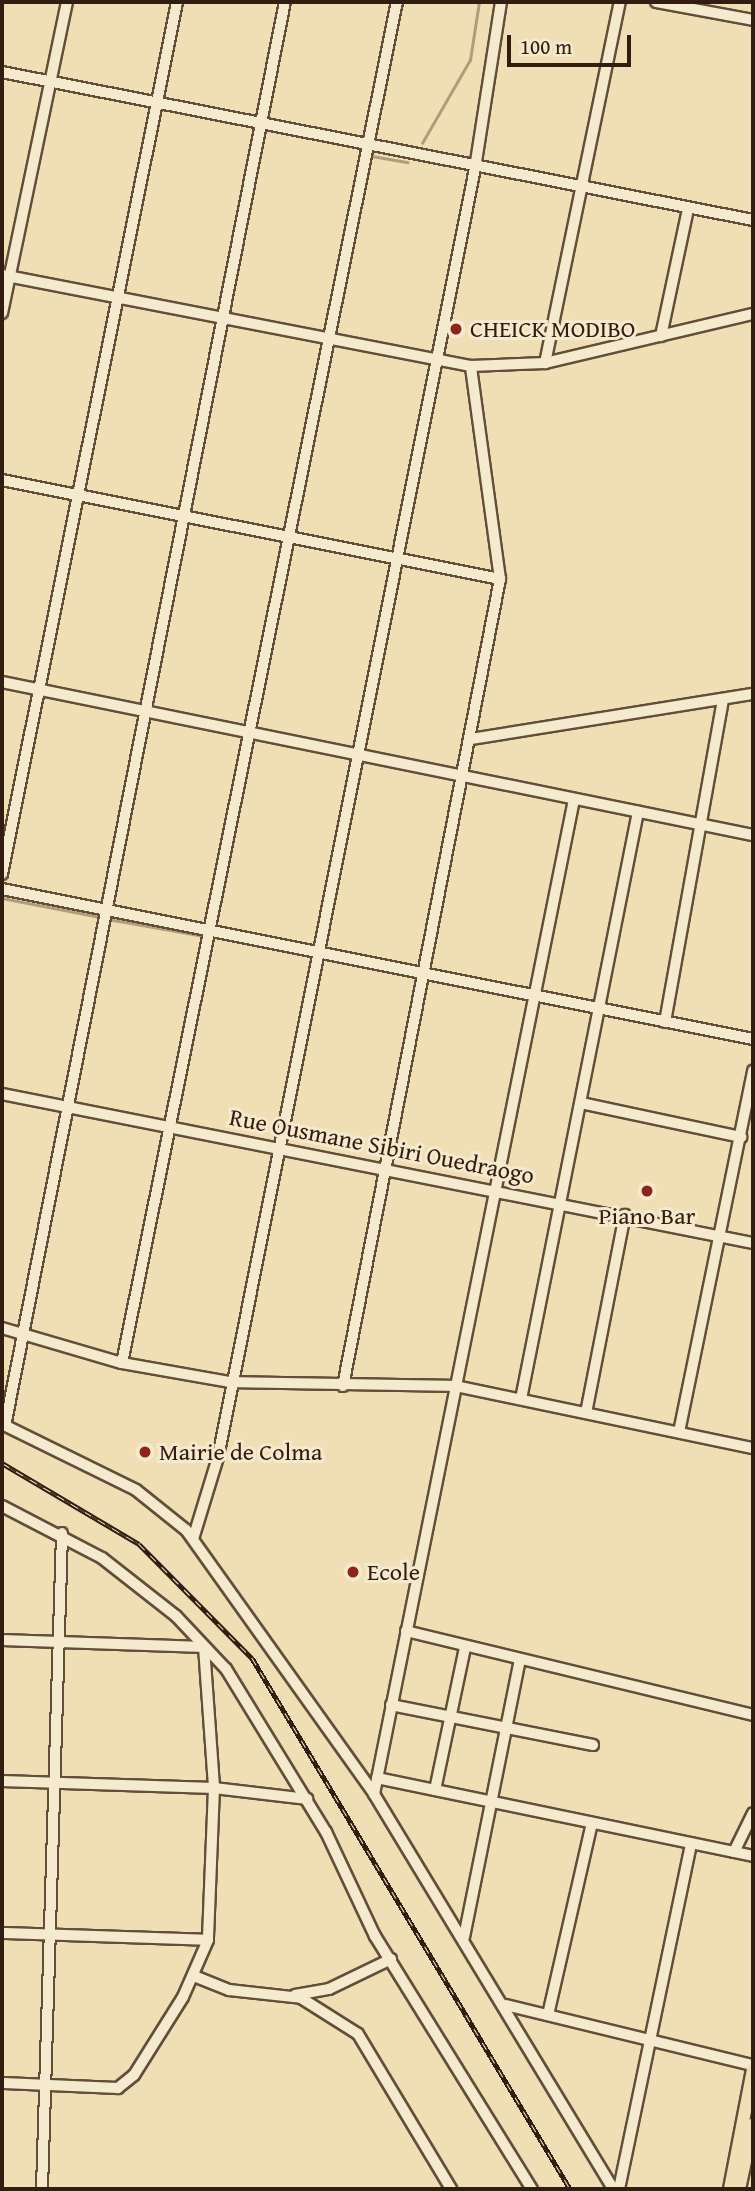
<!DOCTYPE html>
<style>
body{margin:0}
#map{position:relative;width:755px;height:2191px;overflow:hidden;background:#f0dfb4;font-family:"Gentium Book Plus",serif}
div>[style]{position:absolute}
.stream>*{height:2.5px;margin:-1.25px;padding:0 1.25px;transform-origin:1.25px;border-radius:1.25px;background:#af9d7c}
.roads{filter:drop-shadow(2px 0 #624e39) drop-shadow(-2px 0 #624e39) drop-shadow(0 2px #624e39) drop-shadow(0 -2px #624e39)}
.minor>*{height:10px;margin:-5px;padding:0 5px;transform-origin:5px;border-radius:5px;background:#f5eace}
.major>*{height:12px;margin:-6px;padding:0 6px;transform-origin:6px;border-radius:6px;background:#f0dfb4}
.rail>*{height:5px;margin-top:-2.5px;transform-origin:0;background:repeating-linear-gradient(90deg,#f5eace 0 8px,#321d10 0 16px);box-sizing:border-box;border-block:2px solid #321d10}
.dots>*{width:19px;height:19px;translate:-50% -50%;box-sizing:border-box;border:4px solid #f5eace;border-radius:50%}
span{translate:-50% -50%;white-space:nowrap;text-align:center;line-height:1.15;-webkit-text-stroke:6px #f5eace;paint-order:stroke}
.poi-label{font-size:24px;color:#321d10}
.left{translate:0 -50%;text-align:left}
.street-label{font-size:24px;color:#321d10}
.frame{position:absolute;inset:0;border:4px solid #321d10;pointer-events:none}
.scale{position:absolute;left:507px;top:35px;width:124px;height:32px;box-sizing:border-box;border:4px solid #321d10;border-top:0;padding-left:9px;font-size:21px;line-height:24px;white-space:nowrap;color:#321d10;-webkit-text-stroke:5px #f5eace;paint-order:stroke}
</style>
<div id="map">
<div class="stream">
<div style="left:422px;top:143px;width:96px;rotate:-60deg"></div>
<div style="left:470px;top:60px;width:59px;rotate:-81.2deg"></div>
<div style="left:372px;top:156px;width:36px;rotate:10deg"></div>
<div style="left:325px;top:333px;width:11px;rotate:-80deg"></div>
<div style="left:313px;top:395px;width:46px;rotate:-79.9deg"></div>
<div style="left:2px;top:898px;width:101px;rotate:10.9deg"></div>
<div style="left:108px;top:919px;width:97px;rotate:10deg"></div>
</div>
<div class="roads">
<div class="minor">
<div style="left:656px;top:2px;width:99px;rotate:10.5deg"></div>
<div style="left:2px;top:72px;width:765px;rotate:11.15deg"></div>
<div style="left:2px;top:275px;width:478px;rotate:11deg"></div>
<div style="left:471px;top:366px;width:74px;rotate:-2.3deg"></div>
<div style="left:545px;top:363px;width:369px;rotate:-78.3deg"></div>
<div style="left:2px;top:313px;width:318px;rotate:-78.2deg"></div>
<div style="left:661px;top:336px;width:130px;rotate:-78deg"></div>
<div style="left:545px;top:363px;width:214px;rotate:-13.3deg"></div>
<div style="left:2px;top:480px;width:508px;rotate:11.24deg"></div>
<div style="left:2px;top:682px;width:766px;rotate:11.52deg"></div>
<div style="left:471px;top:739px;width:286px;rotate:-9.1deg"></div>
<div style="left:2px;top:874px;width:889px;rotate:-78.65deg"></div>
<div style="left:2px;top:889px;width:766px;rotate:11.3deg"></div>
<div style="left:665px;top:1022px;width:328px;rotate:-79.8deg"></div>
<div style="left:2px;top:1094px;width:766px;rotate:11.22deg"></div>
<div style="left:581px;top:1103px;width:164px;rotate:12deg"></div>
<div style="left:2px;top:1328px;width:125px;rotate:16.3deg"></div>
<div style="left:122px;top:1363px;width:110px;rotate:10deg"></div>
<div style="left:230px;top:1382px;width:225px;rotate:1deg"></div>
<div style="left:455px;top:1386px;width:304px;rotate:11.8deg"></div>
<div style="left:122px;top:1363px;width:1389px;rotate:-78.58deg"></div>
<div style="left:343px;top:1386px;width:822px;rotate:-78.99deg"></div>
<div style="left:500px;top:579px;width:215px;rotate:-97.8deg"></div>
<div style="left:521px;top:1399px;width:599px;rotate:-78.73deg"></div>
<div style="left:586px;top:1413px;width:202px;rotate:-78.9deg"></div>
<div style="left:2px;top:1424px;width:149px;rotate:26.2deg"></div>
<div style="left:136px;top:1490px;width:64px;rotate:38.7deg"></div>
<div style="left:186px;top:1530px;width:324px;rotate:54.5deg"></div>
<div style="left:374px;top:1794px;width:462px;rotate:58.8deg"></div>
<div style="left:5px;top:1426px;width:1451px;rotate:-78.88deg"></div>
<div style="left:679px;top:1432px;width:369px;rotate:-78.4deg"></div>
<div style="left:2px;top:1506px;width:113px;rotate:27.5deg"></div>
<div style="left:102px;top:1558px;width:94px;rotate:38.1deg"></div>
<div style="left:176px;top:1616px;width:73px;rotate:46.7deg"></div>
<div style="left:226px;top:1669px;width:191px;rotate:58.5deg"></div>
<div style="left:326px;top:1832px;width:115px;rotate:64.8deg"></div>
<div style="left:375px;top:1936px;width:298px;rotate:58.2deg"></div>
<div style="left:193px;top:1539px;width:86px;rotate:-73deg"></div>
<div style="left:218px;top:1457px;width:1314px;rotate:-78.72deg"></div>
<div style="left:475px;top:168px;width:168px;rotate:-81.1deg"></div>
<div style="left:406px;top:1631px;width:357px;rotate:13.6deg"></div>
<div style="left:2px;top:1640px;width:202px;rotate:2deg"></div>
<div style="left:204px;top:1647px;width:141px;rotate:85.9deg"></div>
<div style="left:214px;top:1788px;width:152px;rotate:92.3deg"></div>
<div style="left:208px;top:1940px;width:62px;rotate:113.7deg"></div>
<div style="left:183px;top:1997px;width:92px;rotate:122.1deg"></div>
<div style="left:134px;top:2075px;width:21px;rotate:141deg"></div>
<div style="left:118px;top:2088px;width:116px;rotate:-177.5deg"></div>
<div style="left:391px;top:1705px;width:206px;rotate:11.2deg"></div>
<div style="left:377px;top:1778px;width:384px;rotate:11.7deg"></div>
<div style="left:2px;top:1781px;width:212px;rotate:1.9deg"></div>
<div style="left:214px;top:1788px;width:94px;rotate:6.7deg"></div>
<div style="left:435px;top:1790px;width:145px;rotate:-78.1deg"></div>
<div style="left:374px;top:1794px;width:1015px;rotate:-78.63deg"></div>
<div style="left:734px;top:1852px;width:43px;rotate:-64deg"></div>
<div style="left:2px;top:1933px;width:206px;rotate:1.9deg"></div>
<div style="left:464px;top:1937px;width:279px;rotate:-78.6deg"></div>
<div style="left:194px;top:1976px;width:38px;rotate:22deg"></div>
<div style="left:229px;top:1990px;width:72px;rotate:6.3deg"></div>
<div style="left:301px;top:1998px;width:67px;rotate:32.3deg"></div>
<div style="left:358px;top:2034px;width:181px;rotate:59deg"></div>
<div style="left:295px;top:1995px;width:35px;rotate:-10deg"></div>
<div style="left:329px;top:1989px;width:69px;rotate:-25.8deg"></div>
<div style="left:506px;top:2005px;width:254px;rotate:13.7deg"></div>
<div style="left:548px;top:2015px;width:197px;rotate:-77.1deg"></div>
<div style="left:42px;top:2189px;width:656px;rotate:-88.25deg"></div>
<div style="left:619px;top:2189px;width:353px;rotate:-78.2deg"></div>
</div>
<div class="major">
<div style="left:730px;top:2189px;width:122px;rotate:-79.1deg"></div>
<div style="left:739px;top:2189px;width:66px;rotate:-77.7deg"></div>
</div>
</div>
<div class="rail">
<div style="left:2px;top:1463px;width:159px;rotate:30.6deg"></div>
<div style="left:139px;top:1544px;width:161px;rotate:45.3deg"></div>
<div style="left:252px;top:1658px;width:619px;rotate:59.08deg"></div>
</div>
<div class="dots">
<div style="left:456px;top:329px;background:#8f2418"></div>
<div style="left:647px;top:1191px;background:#8f2418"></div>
<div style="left:145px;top:1452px;background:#8f2418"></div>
<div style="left:353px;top:1572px;background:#8f2418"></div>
</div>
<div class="poi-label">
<span class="left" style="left:470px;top:329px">CHEICK MODIBO</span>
<span style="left:647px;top:1216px">Piano Bar</span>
<span class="left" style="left:159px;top:1452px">Mairie de Colma</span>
<span class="left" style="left:367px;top:1572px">Ecole</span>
</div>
<div class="street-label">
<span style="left:382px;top:1146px;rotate:11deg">Rue Ousmane Sibiri Ouedraogo</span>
</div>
<div class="frame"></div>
<div class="scale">100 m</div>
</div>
